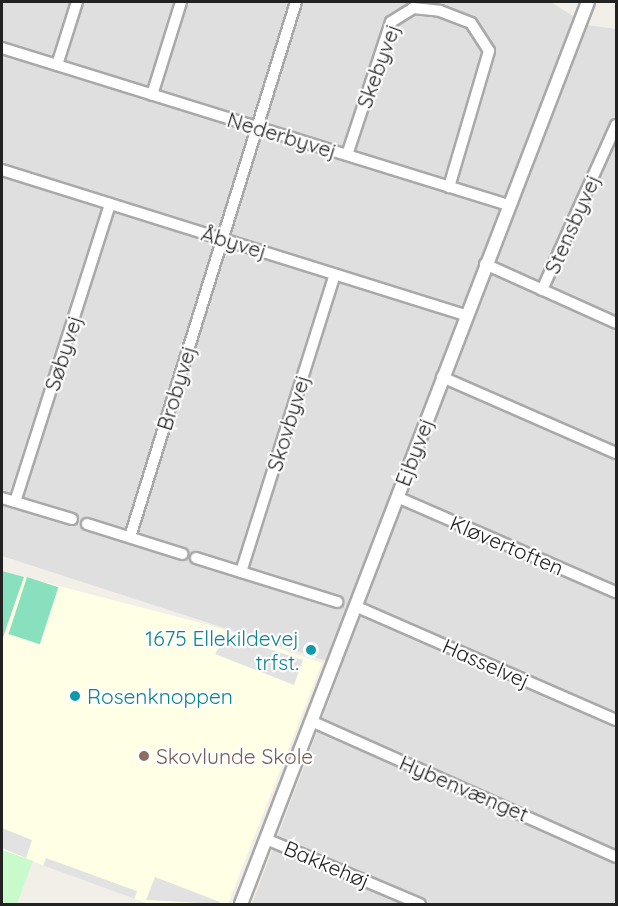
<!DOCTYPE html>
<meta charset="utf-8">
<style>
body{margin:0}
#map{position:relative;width:618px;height:906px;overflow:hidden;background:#f2efe9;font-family:Quicksand,sans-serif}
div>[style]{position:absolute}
.residential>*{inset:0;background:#e0dfdf}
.education>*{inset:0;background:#ffffe5}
.park>*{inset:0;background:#c8facc}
.pitch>*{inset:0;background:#88e0be;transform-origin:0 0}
.parking>*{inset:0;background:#e2e2e2;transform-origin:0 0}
.roads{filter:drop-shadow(2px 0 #a9a9a9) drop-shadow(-2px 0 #a9a9a9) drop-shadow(0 2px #a9a9a9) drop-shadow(0 -2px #a9a9a9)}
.minor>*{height:10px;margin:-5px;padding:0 5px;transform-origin:5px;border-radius:5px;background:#fff}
.tertiary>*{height:12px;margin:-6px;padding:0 6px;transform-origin:6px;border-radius:6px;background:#fff}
.dots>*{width:16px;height:16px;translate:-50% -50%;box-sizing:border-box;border:3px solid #fff;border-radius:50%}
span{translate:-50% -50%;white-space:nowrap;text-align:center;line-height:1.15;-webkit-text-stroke:4.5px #fff;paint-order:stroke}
.street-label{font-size:21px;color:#222}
.culture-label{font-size:21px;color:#0d838f}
.right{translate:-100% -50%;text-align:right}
.left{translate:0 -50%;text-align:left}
.education-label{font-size:21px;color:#785e54}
.frame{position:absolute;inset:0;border:3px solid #222;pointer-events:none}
</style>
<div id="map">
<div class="residential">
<div style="clip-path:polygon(2px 2px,551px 2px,587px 25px,616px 29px,616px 904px,252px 904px,342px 666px,2px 556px)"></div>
</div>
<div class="education">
<div style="clip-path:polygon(24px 577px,213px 626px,322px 663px,228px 904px,149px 904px,2px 850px,2px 640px)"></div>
</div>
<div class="park">
<div style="clip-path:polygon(2px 850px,33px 861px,17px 904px,2px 904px)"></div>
</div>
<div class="pitch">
<div style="clip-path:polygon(2px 571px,24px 577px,2px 640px)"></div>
<div style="left:27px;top:577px;width:33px;height:60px;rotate:18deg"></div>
</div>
<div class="parking">
<div style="clip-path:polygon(227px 635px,303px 660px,294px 685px,215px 654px)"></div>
<div style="clip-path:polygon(2px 828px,32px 840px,26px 858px,2px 848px)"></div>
<div style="left:46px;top:858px;width:97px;height:8px;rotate:20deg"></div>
<div style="clip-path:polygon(155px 877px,220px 902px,219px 904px,146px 900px)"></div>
</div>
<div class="roads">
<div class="minor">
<div style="left:2px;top:48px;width:530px;rotate:17.24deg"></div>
<div style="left:57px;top:65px;width:66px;rotate:-72.4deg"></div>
<div style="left:152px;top:95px;width:97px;rotate:-72.7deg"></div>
<div style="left:347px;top:155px;width:140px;rotate:-71.7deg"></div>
<div style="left:391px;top:22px;width:26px;rotate:-32deg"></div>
<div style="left:413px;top:8px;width:27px;rotate:6deg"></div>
<div style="left:440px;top:11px;width:33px;rotate:21deg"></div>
<div style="left:471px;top:23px;width:33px;rotate:57deg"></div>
<div style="left:489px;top:51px;width:142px;rotate:106.4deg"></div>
<div style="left:2px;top:170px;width:486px;rotate:17.4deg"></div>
<div style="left:485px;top:264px;width:144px;rotate:24.2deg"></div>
<div style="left:542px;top:290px;width:181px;rotate:-65.8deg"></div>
<div style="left:442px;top:377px;width:190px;rotate:23.6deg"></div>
<div style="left:397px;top:497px;width:239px;rotate:23.5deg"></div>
<div style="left:2px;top:498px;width:73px;rotate:16.7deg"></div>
<div style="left:15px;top:502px;width:313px;rotate:-72.3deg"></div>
<div style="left:87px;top:524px;width:100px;rotate:17.5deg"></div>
<div style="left:130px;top:537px;width:560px;rotate:-72.76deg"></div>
<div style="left:196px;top:558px;width:148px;rotate:17.3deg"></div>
<div style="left:241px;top:572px;width:312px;rotate:-72.5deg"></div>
<div style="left:355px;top:606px;width:285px;rotate:23.6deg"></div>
<div style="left:311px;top:721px;width:334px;rotate:24deg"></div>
<div style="left:266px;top:839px;width:167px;rotate:22.9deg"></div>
</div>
<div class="tertiary">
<div style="left:241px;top:904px;width:966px;rotate:-68.96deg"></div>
</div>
</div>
<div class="dots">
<div style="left:311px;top:650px;background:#0f9aa8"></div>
<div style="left:75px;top:696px;background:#0f9aa8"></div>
<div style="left:144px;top:756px;background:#8d6e63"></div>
</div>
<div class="street-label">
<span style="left:378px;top:66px;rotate:-70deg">Skebyvej</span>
<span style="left:282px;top:135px;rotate:17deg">Nederbyvej</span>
<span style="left:572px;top:224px;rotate:-66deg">Stensbyvej</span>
<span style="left:234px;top:242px;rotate:17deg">Åbyvej</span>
<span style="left:63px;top:353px;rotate:-72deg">Søbyvej</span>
<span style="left:176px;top:388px;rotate:-73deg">Brobyvej</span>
<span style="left:288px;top:423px;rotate:-73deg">Skovbyvej</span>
<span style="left:414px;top:452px;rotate:-69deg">Ejbyvej</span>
<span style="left:507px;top:545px;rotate:23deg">Kløvertoften</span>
<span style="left:486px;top:663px;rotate:24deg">Hasselvej</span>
<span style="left:464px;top:788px;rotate:23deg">Hybenvænget</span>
<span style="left:327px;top:864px;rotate:23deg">Bakkehøj</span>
</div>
<div class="culture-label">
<span class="right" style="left:299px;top:650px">1675 Ellekildevej<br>trfst.</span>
<span class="left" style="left:87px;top:696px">Rosenknoppen</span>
</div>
<div class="education-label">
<span class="left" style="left:156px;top:756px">Skovlunde Skole</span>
</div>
<div class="frame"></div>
</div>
